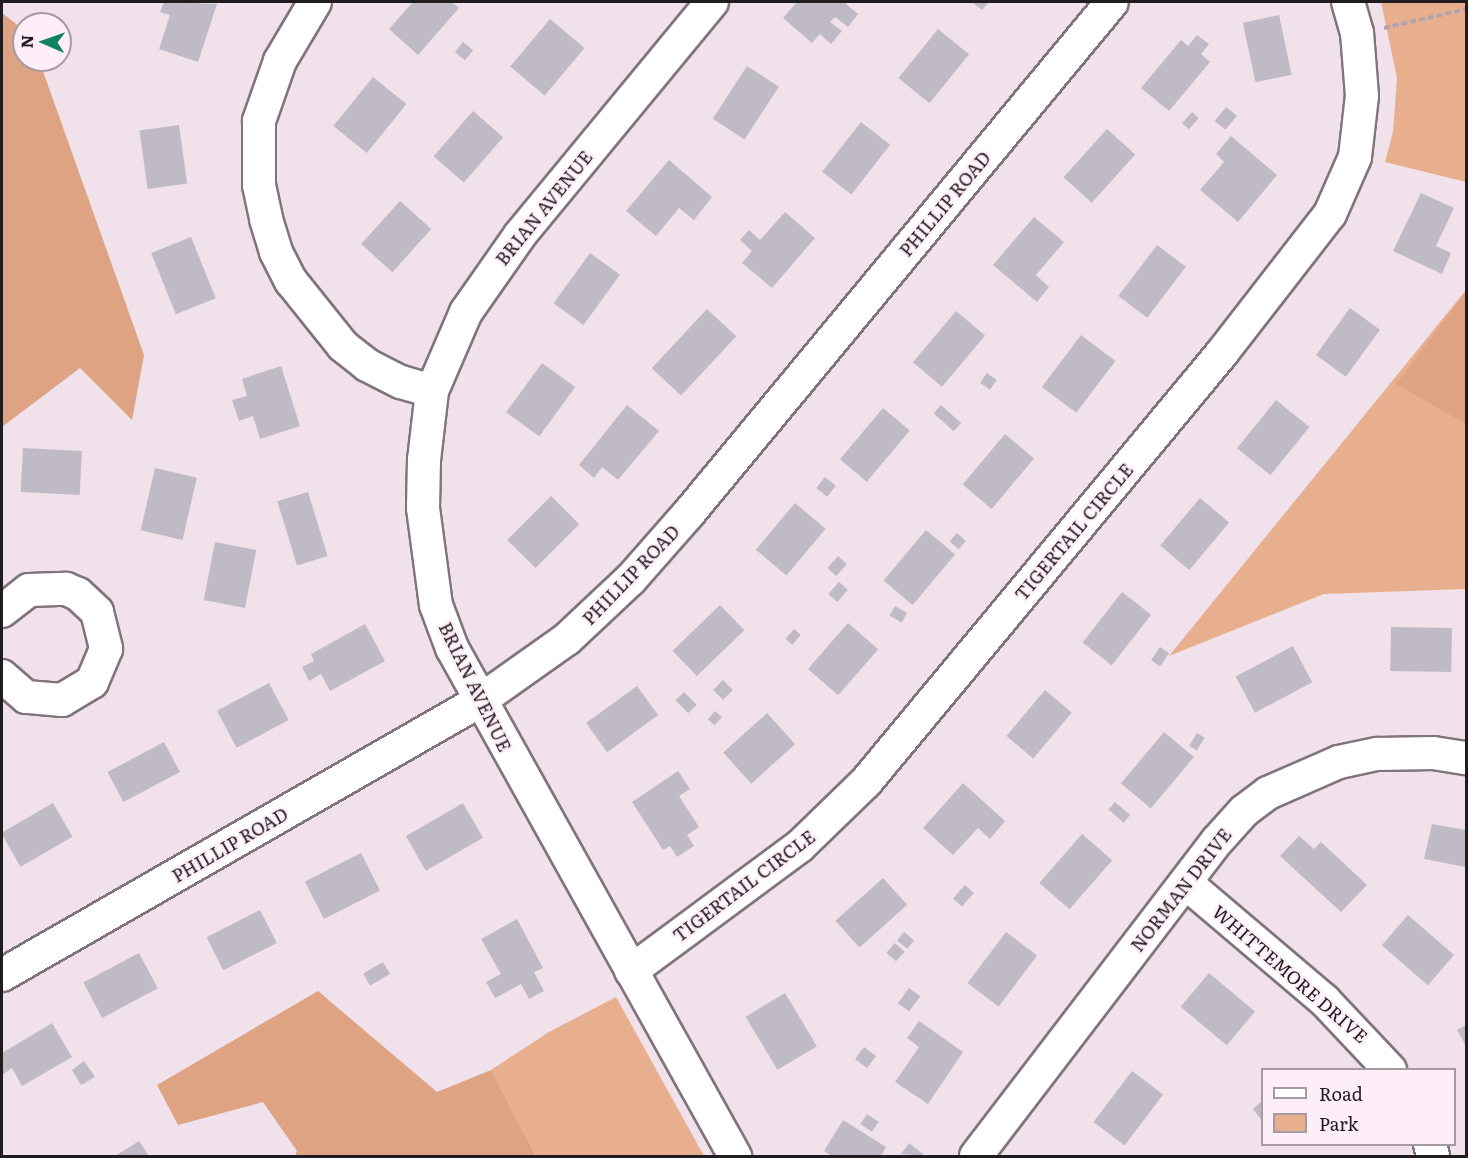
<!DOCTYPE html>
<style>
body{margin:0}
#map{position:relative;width:1468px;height:1158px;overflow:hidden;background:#f0e1ea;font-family:Literata,serif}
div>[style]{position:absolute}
.green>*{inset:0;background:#e8af8f}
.forest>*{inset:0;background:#dea383}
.building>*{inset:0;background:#c0bac7;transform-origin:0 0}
.path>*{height:4px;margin-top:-2px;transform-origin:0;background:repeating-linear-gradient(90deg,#b0a4ab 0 6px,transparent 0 9px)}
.roads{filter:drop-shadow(2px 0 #81747c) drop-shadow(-2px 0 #81747c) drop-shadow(0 2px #81747c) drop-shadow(0 -2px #81747c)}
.street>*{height:32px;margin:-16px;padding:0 16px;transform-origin:16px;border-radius:16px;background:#fff}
span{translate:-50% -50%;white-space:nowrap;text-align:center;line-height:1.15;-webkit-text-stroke:4.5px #fdeef7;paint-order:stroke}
.street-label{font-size:18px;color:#211c1f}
.frame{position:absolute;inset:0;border:3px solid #211c1f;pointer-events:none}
.legend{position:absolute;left:1261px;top:1068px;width:195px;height:78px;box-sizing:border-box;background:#fdeef7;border:2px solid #a59aa1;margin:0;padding:8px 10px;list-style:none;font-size:18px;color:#211c1f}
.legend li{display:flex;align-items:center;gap:12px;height:30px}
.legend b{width:30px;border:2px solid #a59aa1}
.north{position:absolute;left:12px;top:12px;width:60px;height:60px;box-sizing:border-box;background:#fdeef7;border:2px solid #a59aa1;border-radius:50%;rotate:272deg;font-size:16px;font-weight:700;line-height:24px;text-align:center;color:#211c1f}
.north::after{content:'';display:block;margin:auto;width:21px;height:27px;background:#118260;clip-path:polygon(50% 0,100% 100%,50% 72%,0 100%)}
</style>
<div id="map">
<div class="green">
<div style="clip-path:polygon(1381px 2px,1466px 2px,1466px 182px,1385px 162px,1393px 132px,1397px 78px)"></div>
<div style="clip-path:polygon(1466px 290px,1466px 589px,1324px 594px,1169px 656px)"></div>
<div style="clip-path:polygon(616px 997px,704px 1156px,536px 1156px,491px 1070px,549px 1032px)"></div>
</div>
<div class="forest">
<div style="clip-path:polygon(2px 13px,24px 30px,24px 60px,39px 60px,144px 355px,132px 420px,80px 368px,2px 427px)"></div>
<div style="clip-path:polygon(1466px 292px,1466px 424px,1396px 384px)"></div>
<div style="clip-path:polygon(318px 991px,437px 1092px,491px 1070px,536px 1156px,295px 1156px,297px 1151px,263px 1102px,178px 1125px,157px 1085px)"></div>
</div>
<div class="building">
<div style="clip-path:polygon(164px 2px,217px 4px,198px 62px,159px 49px,170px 15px,160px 12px)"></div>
<div style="clip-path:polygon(413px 2px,452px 2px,459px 8px,418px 55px,389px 29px)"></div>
<div style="clip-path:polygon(797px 2px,848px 2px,846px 4px,858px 14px,848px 27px,835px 17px,830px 22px,842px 31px,831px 44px,820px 34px,812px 43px,783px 18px)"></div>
<div style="clip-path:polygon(972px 2px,989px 2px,982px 10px)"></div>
<div style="left:1279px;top:15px;width:61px;height:37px;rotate:78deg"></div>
<div style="left:550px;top:19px;width:45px;height:62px;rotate:40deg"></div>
<div style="left:938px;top:29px;width:40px;height:63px;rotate:39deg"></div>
<div style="clip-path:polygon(1197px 35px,1209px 44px,1201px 54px,1210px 62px,1169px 111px,1141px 88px,1181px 40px,1188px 46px)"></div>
<div style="left:463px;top:42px;width:13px;height:13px;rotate:39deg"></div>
<div style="left:747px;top:66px;width:38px;height:63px;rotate:33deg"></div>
<div style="left:373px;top:77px;width:43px;height:63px;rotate:39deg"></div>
<div style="left:1226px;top:107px;width:14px;height:18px;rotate:39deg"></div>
<div style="left:473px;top:111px;width:40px;height:60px;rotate:41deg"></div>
<div style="left:1192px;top:112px;width:9px;height:15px;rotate:41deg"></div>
<div style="left:861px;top:122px;width:37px;height:63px;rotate:38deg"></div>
<div style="left:179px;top:125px;width:59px;height:40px;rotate:82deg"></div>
<div style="left:1107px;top:129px;width:38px;height:65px;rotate:42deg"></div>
<div style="clip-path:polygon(1231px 136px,1277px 175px,1238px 222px,1200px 190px,1224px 162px,1216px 154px)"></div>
<div style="clip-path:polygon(669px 160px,712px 197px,694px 220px,679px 208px,656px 236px,626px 211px)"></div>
<div style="clip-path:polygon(1421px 193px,1454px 208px,1436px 246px,1451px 253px,1442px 274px,1393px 251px)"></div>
<div style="left:400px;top:201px;width:42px;height:58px;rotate:42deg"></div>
<div style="clip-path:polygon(785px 212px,815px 238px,772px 288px,742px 263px,752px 251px,740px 240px,749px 230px,760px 240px)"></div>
<div style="clip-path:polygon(1034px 217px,1064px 242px,1036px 275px,1049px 287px,1037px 302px,993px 265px)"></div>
<div style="left:191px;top:237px;width:66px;height:43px;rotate:68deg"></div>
<div style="left:1157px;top:245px;width:36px;height:64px;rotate:37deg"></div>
<div style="left:590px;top:253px;width:37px;height:62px;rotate:36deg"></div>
<div style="left:1350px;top:308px;width:37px;height:58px;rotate:36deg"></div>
<div style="left:707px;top:309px;width:40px;height:81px;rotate:43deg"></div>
<div style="left:956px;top:311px;width:38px;height:67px;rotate:40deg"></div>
<div style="left:1081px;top:335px;width:43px;height:65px;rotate:37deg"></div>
<div style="left:542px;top:363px;width:41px;height:61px;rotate:36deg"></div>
<div style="clip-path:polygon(281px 366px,300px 426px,260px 439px,253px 416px,239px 421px,232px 400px,247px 396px,242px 379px)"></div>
<div style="left:987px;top:373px;width:12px;height:12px;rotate:35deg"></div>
<div style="left:1276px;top:400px;width:43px;height:62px;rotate:39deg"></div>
<div style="clip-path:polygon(627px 405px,659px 431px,618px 480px,602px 467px,594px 478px,579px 465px)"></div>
<div style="left:941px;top:405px;width:27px;height:11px;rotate:42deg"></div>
<div style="left:883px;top:408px;width:35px;height:67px;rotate:40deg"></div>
<div style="left:1005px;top:434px;width:38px;height:66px;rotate:40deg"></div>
<div style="left:23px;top:448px;width:59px;height:44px;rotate:3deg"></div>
<div style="left:155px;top:468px;width:43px;height:64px;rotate:13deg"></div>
<div style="left:825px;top:477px;width:14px;height:14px;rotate:39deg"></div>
<div style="left:308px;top:492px;width:67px;height:32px;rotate:73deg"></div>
<div style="left:551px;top:496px;width:40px;height:62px;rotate:45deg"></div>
<div style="left:1200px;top:498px;width:38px;height:62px;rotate:40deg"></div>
<div style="left:795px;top:503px;width:40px;height:61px;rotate:40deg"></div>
<div style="left:926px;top:530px;width:38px;height:66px;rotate:40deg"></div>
<div style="left:957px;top:533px;width:12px;height:11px;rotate:42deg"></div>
<div style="left:215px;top:542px;width:42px;height:59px;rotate:11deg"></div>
<div style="left:838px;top:556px;width:12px;height:16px;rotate:42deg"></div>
<div style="left:839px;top:582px;width:12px;height:16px;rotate:42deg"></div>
<div style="left:1122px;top:592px;width:37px;height:64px;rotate:38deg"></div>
<div style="left:720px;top:605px;width:35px;height:66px;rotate:46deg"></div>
<div style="left:895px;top:606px;width:14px;height:11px;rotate:30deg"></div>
<div style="left:848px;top:623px;width:40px;height:61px;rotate:41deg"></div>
<div style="clip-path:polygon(365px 624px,385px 661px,330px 691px,321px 674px,309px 681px,302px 667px,314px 661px,311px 654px)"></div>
<div style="left:1391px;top:627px;width:61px;height:44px;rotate:1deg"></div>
<div style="left:794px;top:629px;width:9px;height:13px;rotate:41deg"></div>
<div style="left:1293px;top:646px;width:41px;height:65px;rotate:62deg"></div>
<div style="left:1160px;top:647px;width:11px;height:16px;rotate:34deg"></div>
<div style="left:723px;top:680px;width:14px;height:14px;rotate:45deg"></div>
<div style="left:269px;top:683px;width:42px;height:59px;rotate:62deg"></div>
<div style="left:637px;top:686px;width:36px;height:63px;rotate:54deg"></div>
<div style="left:1045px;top:690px;width:35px;height:60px;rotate:40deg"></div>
<div style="left:684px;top:692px;width:18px;height:12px;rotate:45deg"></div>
<div style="left:715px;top:711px;width:9px;height:11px;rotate:41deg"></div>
<div style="left:767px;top:713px;width:42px;height:59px;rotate:48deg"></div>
<div style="left:1164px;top:732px;width:39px;height:67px;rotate:40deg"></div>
<div style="left:1197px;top:733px;width:9px;height:15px;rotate:32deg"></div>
<div style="left:164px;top:742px;width:34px;height:64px;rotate:62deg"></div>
<div style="clip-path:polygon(678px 771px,690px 789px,679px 796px,699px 827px,687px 835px,694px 846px,677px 857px,670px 846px,663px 850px,632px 802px)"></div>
<div style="clip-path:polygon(963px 783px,1005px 821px,990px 839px,978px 828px,953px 855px,923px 828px)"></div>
<div style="left:1115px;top:802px;width:20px;height:10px;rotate:41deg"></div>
<div style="left:53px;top:803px;width:39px;height:60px;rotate:60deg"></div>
<div style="left:463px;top:803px;width:40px;height:66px;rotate:60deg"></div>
<div style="clip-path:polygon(1432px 824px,1466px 830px,1466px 867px,1424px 859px)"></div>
<div style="left:1082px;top:834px;width:40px;height:65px;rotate:41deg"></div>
<div style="clip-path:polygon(1299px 836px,1314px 849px,1321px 842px,1367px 885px,1341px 912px,1280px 856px)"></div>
<div style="left:361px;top:853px;width:42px;height:63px;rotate:63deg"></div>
<div style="left:883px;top:878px;width:36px;height:64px;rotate:48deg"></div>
<div style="left:965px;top:885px;width:12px;height:18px;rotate:42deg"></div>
<div style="left:260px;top:910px;width:37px;height:60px;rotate:63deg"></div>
<div style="left:1408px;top:915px;width:61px;height:40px;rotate:41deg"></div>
<div style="clip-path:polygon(517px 919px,543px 968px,534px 972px,544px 991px,529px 999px,521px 984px,495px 998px,486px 982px,501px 974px,481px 939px)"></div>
<div style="left:904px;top:932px;width:13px;height:11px;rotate:39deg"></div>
<div style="left:1006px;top:932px;width:39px;height:64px;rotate:37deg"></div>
<div style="left:895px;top:943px;width:13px;height:13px;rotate:42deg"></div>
<div style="left:139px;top:953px;width:40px;height:63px;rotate:62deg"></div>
<div style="left:383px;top:962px;width:14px;height:23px;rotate:60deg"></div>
<div style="left:1209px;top:973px;width:60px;height:44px;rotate:40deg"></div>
<div style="left:909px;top:988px;width:14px;height:19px;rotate:36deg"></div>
<div style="left:785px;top:993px;width:62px;height:46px;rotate:59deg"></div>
<div style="clip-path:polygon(919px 1021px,963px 1052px,928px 1104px,895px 1082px,919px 1047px,907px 1038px)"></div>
<div style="clip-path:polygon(52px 1023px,72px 1057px,22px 1086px,12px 1068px,2px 1075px,2px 1053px)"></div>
<div style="clip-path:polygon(1466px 1025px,1466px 1046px,1457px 1030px)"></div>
<div style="left:864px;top:1047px;width:15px;height:15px;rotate:37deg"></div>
<div style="clip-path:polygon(84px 1061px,95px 1077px,81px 1085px,72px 1070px)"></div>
<div style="left:1132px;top:1071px;width:39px;height:64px;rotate:37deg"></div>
<div style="clip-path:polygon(1262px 1101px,1262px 1121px,1253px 1109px)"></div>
<div style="left:867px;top:1114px;width:14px;height:12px;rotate:34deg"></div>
<div style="clip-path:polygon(843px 1120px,886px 1147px,881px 1156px,832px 1156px,824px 1151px)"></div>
<div style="clip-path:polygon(139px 1141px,149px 1156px,115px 1156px)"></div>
<div style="clip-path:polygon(909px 1143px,923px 1154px,922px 1156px,901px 1154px)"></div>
</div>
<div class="path">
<div style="left:1384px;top:28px;width:84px;rotate:-13deg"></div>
</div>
<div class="roads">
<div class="street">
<div style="left:315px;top:2px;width:69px;rotate:120.7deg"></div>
<div style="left:280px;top:61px;width:64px;rotate:109.3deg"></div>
<div style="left:259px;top:121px;width:64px;rotate:90deg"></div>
<div style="left:259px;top:185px;width:35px;rotate:78deg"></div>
<div style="left:266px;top:219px;width:34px;rotate:73deg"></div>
<div style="left:276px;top:252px;width:33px;rotate:63deg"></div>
<div style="left:291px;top:281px;width:83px;rotate:51.3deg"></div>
<div style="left:343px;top:346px;width:31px;rotate:38deg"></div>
<div style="left:367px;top:365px;width:38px;rotate:27deg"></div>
<div style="left:401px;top:382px;width:32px;rotate:16deg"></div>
<div style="left:712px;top:2px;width:302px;rotate:129.5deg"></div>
<div style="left:520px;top:235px;width:94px;rotate:125deg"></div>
<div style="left:466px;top:312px;width:86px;rotate:113.3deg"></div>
<div style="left:432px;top:391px;width:69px;rotate:96.6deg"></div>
<div style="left:424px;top:460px;width:48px;rotate:91.2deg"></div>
<div style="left:423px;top:508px;width:98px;rotate:82.4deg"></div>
<div style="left:436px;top:605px;width:46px;rotate:69.6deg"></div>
<div style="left:452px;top:648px;width:582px;rotate:60.88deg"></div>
<div style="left:2px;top:611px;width:34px;rotate:-38deg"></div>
<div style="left:29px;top:590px;width:37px;rotate:-2deg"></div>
<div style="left:66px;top:589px;width:13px;rotate:23deg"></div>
<div style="left:78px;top:594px;width:26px;rotate:43deg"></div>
<div style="left:97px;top:612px;width:38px;rotate:76deg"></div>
<div style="left:106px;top:649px;width:36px;rotate:113deg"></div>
<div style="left:92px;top:682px;width:35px;rotate:149deg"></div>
<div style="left:62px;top:700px;width:36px;rotate:-175deg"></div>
<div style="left:26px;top:697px;width:32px;rotate:-139deg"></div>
<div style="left:1186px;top:883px;width:182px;rotate:40.3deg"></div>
<div style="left:1325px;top:1001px;width:95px;rotate:46.7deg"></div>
<div style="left:631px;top:971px;width:210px;rotate:-36.5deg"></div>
<div style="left:800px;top:846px;width:92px;rotate:-44.1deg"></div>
<div style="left:866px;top:782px;width:557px;rotate:-50.31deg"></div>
<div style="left:1222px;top:353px;width:176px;rotate:-52.2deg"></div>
<div style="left:1330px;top:214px;width:62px;rotate:-66.3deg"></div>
<div style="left:1355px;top:157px;width:61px;rotate:-83.5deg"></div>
<div style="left:1362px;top:96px;width:63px;rotate:-94.5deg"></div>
<div style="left:1357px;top:33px;width:32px;rotate:-106deg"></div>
<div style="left:2px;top:975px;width:549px;rotate:-29.84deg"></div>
<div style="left:478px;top:702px;width:109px;rotate:-35.3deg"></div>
<div style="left:567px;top:639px;width:88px;rotate:-43.2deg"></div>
<div style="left:631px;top:579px;width:88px;rotate:-48.7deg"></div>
<div style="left:689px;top:513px;width:663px;rotate:-50.38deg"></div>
<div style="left:1430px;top:1144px;width:12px;rotate:76deg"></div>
<div style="left:976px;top:1156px;width:397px;rotate:-52.6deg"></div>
<div style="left:1217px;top:841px;width:40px;rotate:-48deg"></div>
<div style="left:1244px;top:811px;width:30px;rotate:-37deg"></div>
<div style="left:1268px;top:793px;width:77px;rotate:-23.6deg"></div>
<div style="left:1339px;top:762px;width:40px;rotate:-12deg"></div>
<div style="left:1378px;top:754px;width:55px;rotate:-1deg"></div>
<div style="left:1433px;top:753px;width:33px;rotate:9deg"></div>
</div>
</div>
<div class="street-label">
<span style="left:945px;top:204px;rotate:-50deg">PHILLIP ROAD</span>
<span style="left:544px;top:208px;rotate:-51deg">BRIAN AVENUE</span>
<span style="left:1074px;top:532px;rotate:-50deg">TIGERTAIL CIRCLE</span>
<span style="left:631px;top:575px;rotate:-46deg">PHILLIP ROAD</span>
<span style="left:475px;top:687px;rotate:64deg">BRIAN AVENUE</span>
<span style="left:230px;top:845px;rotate:-30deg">PHILLIP ROAD</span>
<span style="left:744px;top:886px;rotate:-37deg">TIGERTAIL CIRCLE</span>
<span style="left:1181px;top:890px;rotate:-52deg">NORMAN DRIVE</span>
<span style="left:1290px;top:974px;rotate:41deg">WHITTEMORE DRIVE</span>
</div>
<div class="frame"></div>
<ul class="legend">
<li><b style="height:8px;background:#fff"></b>Road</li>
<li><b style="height:16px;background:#e8af8f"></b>Park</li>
</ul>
<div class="north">N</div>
</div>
